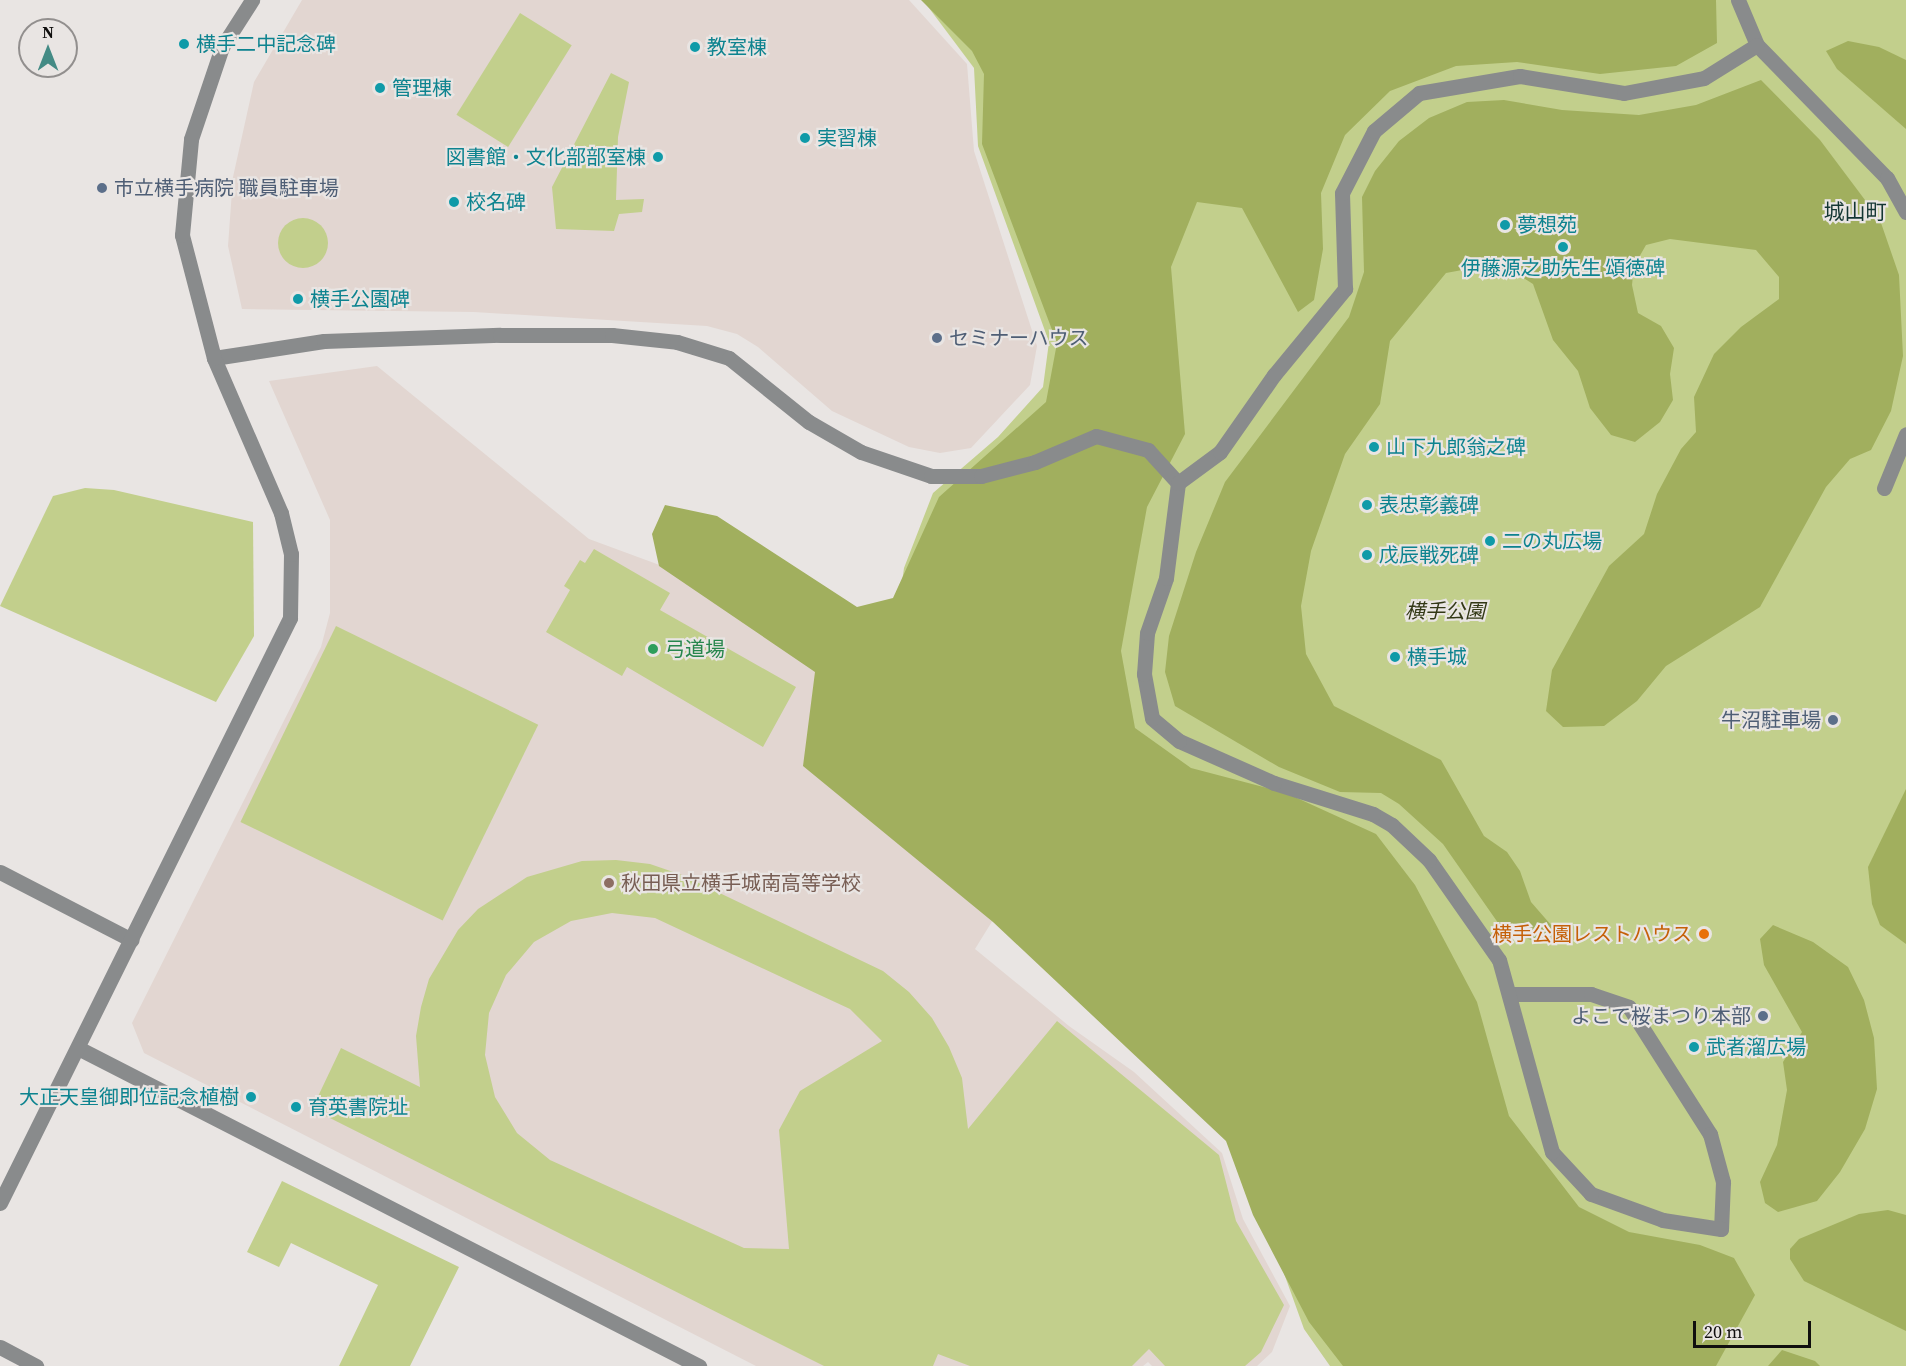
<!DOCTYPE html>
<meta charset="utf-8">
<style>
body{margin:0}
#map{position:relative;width:1906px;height:1366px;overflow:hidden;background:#e9e5e3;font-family:"Source Serif 4","Noto Sans JP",serif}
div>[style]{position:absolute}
.built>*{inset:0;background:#e2d6d1}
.green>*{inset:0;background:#c2cf8c;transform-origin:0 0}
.round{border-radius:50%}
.forest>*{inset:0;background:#a1af5e}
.minor>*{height:15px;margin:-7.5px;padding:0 7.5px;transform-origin:7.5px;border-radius:7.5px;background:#898b8c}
.tertiary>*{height:15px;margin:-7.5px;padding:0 7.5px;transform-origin:7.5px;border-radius:7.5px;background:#898b8c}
.dots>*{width:16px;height:16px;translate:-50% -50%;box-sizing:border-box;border:3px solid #e9e5e3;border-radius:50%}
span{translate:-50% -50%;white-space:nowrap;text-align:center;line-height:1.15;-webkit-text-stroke:4.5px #e9e5e3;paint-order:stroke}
.culture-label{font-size:20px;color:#0d838f}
.left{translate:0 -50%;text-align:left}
.right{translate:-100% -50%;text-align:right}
.service-label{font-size:20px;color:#4e5e75}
.park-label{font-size:20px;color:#323815;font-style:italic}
.leisure-label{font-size:20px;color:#27864d}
.education-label{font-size:20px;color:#785e54}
.food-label{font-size:20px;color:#c56008}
.neighbourhood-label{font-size:21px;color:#143633}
.north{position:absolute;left:18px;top:18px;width:60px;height:60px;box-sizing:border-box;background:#e9e5e3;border:2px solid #928f8e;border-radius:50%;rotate:0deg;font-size:16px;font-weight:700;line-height:24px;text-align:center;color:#100f0e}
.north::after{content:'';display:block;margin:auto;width:21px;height:27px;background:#448b85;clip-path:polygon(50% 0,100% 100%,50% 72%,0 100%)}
.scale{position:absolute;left:1693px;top:1321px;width:118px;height:27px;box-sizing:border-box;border:3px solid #100f0e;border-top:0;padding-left:8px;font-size:18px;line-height:21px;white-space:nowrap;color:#100f0e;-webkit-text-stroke:4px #e9e5e3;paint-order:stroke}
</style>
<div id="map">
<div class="built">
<div style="clip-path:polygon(302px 0,909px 0,967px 64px,974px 151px,1037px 346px,1030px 385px,971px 448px,940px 453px,909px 447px,832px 411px,758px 347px,737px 334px,707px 326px,474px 312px,242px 309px,228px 246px,233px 177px,254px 82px)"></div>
<div style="clip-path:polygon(377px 366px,589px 539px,879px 646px,1030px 860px,975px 949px,1069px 1026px,1134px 1072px,1222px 1153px,1243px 1219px,1290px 1306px,1272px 1352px,1257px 1366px,1152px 1366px,1148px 1362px,1143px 1366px,756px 1366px,144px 1053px,132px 1023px,321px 647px,330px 613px,330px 520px,269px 381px)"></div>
</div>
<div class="green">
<div style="clip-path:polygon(923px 0,1906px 0,1906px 1366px,1330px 1366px,1304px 1329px,1235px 1137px,894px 639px,904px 568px,933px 493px,998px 437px,1043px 387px,1049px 342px,978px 146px,974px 68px)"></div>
<div style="left:520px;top:13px;width:61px;height:120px;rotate:32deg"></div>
<div style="clip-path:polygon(611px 73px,629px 82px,618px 137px,616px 200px,644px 199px,642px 212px,619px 214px,614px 231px,556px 229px,552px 187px)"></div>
<div class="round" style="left:278px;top:218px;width:50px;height:50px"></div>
<div style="clip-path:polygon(85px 488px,114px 490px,253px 522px,254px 636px,216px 702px,0 606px,53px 496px)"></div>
<div style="clip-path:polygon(594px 549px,670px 593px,660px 610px,796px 687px,763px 747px,627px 667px,622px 676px,546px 632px,570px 590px,564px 586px,580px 560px,585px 563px)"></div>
<div style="left:336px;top:626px;width:225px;height:218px;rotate:26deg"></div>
<div style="clip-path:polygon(evenodd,616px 860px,650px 864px,682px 875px,883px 971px,909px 992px,932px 1018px,949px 1047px,962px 1078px,968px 1129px,1057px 1021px,1219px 1155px,1236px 1221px,1284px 1305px,1261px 1352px,1245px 1366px,1165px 1366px,1149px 1349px,1132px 1366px,970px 1366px,938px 1354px,933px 1366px,824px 1366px,312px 1109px,341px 1048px,420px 1087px,416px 1036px,421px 1007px,429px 979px,458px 930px,478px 909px,527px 877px,582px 861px,616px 860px,612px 913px,655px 918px,809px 990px,850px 1009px,882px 1041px,800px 1091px,779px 1130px,789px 1249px,744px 1248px,550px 1160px,517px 1133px,495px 1097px,485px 1055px,489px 1013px,506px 975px,534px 942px,571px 921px,612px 913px)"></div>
<div style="clip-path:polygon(282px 1181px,459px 1267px,410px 1366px,339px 1366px,378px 1285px,291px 1243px,279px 1267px,247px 1252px)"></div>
</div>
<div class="forest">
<div style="clip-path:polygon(921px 0,1716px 0,1717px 43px,1676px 66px,1600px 74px,1517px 62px,1456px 66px,1390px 91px,1345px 135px,1321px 193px,1323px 249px,1314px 300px,1298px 312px,1242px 208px,1197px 202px,1171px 267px,1185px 434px,1147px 507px,1121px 651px,1135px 728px,1191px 768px,1286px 793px,1376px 834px,1415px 885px,1477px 1002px,1509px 1116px,1579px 1207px,1629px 1232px,1700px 1245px,1734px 1258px,1755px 1295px,1716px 1366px,1343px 1366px,1309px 1322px,1253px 1215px,1226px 1141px,993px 922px,803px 766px,815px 672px,659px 566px,652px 534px,665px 505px,717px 516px,857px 607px,893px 598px,939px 497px,1046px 402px,1057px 343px,982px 144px,984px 74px,972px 51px)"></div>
<div style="clip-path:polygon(1848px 41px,1879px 47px,1906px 60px,1906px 129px,1837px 69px,1826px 51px)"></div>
<div style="clip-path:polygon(1761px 80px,1820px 140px,1880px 220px,1899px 275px,1903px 356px,1891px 411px,1871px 450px,1850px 459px,1826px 487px,1760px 607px,1666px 666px,1637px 701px,1604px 726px,1563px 727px,1546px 711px,1552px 670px,1609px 566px,1644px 534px,1657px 494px,1681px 449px,1696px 432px,1694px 397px,1714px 354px,1741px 327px,1779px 299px,1779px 277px,1756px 250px,1670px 239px,1646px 245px,1634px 266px,1632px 285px,1638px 313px,1661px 326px,1674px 348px,1670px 374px,1673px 400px,1660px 422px,1635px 442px,1611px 435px,1590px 408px,1578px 371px,1553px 340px,1533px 284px,1500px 263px,1446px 273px,1390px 341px,1380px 404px,1345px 454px,1311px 551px,1301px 606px,1306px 654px,1334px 706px,1441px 760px,1484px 836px,1507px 852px,1520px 871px,1531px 902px,1551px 925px,1552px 939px,1534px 941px,1503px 930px,1443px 844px,1399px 804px,1381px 793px,1340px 792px,1279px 767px,1175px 706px,1165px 672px,1169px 636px,1196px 552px,1225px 482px,1349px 317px,1364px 272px,1362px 197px,1375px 171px,1399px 141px,1429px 118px,1467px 102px,1504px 100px,1562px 110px,1639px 115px,1696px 105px)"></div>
<div style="clip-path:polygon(1906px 789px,1906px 944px,1880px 925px,1872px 904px,1868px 867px)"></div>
<div style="clip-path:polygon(1773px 925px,1813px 942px,1848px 967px,1864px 1000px,1874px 1038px,1877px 1089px,1865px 1129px,1840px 1172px,1817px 1201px,1778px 1212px,1765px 1203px,1760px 1182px,1777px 1145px,1787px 1090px,1783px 1062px,1802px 1032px,1764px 965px,1760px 939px)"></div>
<div style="clip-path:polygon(1888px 1210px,1906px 1215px,1906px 1331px,1804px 1281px,1790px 1259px,1790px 1249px,1799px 1239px,1859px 1214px)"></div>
<div style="clip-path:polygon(1782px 1350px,1815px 1361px,1820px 1366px,1768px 1366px)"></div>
</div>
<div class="minor">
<div style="left:1738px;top:0;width:49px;rotate:67.1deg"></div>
<div style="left:1757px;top:45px;width:186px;rotate:45.7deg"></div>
<div style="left:1887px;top:178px;width:39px;rotate:61deg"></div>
<div style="left:214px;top:358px;width:111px;rotate:-8.8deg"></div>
<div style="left:324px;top:341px;width:176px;rotate:-2deg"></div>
<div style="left:500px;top:335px;width:112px"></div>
<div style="left:612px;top:335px;width:65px;rotate:6.1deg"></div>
<div style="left:677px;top:342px;width:54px;rotate:17.1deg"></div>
<div style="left:729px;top:358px;width:102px;rotate:38.7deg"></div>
<div style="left:809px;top:422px;width:60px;rotate:30deg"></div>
<div style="left:861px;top:452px;width:74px;rotate:18.9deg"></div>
<div style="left:931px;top:476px;width:50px"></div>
<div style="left:981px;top:476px;width:56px;rotate:-14.5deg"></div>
<div style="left:1035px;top:462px;width:66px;rotate:-23.1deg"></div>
<div style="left:1096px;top:436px;width:54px;rotate:15.1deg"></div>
<div style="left:1148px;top:450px;width:45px;rotate:47.7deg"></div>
<div style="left:1884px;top:488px;width:58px;rotate:-67.8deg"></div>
<div style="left:0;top:872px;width:148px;rotate:27.3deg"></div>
<div style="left:1509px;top:994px;width:82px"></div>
<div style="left:1591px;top:994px;width:40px;rotate:18.9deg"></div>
<div style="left:1629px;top:1007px;width:151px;rotate:57.5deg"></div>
<div style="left:1710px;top:1134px;width:50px;rotate:74.8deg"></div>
<div style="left:1723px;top:1182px;width:47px;rotate:92.4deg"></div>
<div style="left:1721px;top:1229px;width:59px;rotate:-171.2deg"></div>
<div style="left:1663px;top:1220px;width:77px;rotate:-160.1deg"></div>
<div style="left:1591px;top:1194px;width:57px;rotate:-132.9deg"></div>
<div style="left:1552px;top:1152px;width:199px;rotate:-105.4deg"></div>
<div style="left:1499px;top:960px;width:122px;rotate:-125deg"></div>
<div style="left:1429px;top:860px;width:51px;rotate:-136.6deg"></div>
<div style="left:1392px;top:825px;width:22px;rotate:-150deg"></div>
<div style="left:1373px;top:814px;width:104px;rotate:-162.6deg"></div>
<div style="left:1274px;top:783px;width:104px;rotate:-156.1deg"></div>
<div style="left:1179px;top:741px;width:35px;rotate:-140deg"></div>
<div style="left:1152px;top:718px;width:45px;rotate:-100.3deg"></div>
<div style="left:1144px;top:674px;width:41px;rotate:-85.8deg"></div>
<div style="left:1147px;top:633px;width:58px;rotate:-70.9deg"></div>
<div style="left:1166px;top:578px;width:96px;rotate:-82.8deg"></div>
<div style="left:1178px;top:483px;width:52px;rotate:-36.4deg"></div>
<div style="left:1220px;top:452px;width:94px;rotate:-55deg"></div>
<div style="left:1274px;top:375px;width:112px;rotate:-50.5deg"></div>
<div style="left:1345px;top:289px;width:96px;rotate:-91.8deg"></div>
<div style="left:1342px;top:193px;width:70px;rotate:-62.7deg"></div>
<div style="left:1374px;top:131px;width:59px;rotate:-40.2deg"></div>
<div style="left:1419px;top:93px;width:102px;rotate:-9.6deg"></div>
<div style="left:1520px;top:76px;width:105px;rotate:9.3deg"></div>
<div style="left:1624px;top:93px;width:81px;rotate:-10.6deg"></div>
<div style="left:1704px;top:78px;width:62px;rotate:-31.9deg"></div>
<div style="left:78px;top:1048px;width:698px;rotate:27.12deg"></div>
</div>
<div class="tertiary">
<div style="left:0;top:1203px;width:653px;rotate:-63.63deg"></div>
<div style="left:290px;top:618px;width:64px;rotate:-89.1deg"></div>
<div style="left:291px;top:554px;width:42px;rotate:-103.7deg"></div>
<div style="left:281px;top:513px;width:169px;rotate:-113.4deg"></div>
<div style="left:214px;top:358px;width:127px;rotate:-104.6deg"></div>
<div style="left:182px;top:235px;width:96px;rotate:-84.6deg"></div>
<div style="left:191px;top:139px;width:97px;rotate:-71.4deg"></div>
<div style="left:222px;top:47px;width:56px;rotate:-57.4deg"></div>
<div style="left:0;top:1347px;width:41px;rotate:27.8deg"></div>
</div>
<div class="dots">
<div style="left:184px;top:44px;background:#0f9aa8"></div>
<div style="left:695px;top:47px;background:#0f9aa8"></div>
<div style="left:380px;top:88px;background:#0f9aa8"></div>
<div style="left:805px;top:138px;background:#0f9aa8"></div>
<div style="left:658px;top:157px;background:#0f9aa8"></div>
<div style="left:102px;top:188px;background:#5c6f8a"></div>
<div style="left:454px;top:202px;background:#0f9aa8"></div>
<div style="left:1505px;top:225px;background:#0f9aa8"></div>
<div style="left:1563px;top:247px;background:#0f9aa8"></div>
<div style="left:298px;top:299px;background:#0f9aa8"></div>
<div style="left:937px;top:338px;background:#5c6f8a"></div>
<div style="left:1374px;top:447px;background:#0f9aa8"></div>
<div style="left:1367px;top:505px;background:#0f9aa8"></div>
<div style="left:1490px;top:541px;background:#0f9aa8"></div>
<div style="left:1367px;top:555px;background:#0f9aa8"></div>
<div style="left:653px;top:649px;background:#2e9e5b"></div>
<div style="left:1395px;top:657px;background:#0f9aa8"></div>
<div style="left:1833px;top:720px;background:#5c6f8a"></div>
<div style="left:609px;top:883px;background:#8d6e63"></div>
<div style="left:1704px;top:934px;background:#e8710a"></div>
<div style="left:1763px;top:1016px;background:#5c6f8a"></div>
<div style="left:1694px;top:1047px;background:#0f9aa8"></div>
<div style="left:251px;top:1097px;background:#0f9aa8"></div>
<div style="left:296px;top:1107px;background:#0f9aa8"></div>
</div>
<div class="culture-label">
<span class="left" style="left:196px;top:44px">横手二中記念碑</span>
<span class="left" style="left:707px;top:47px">教室棟</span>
<span class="left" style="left:392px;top:88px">管理棟</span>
<span class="left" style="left:817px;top:138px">実習棟</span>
<span class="right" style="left:646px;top:157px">図書館・文化部部室棟</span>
<span class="left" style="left:466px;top:202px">校名碑</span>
<span class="left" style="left:1517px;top:225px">夢想苑</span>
<span style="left:1563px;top:268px">伊藤源之助先生 頌徳碑</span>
<span class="left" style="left:310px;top:299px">横手公園碑</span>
<span class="left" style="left:1386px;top:447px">山下九郎翁之碑</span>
<span class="left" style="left:1379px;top:505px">表忠彰義碑</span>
<span class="left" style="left:1502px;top:541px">二の丸広場</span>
<span class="left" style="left:1379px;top:555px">戊辰戦死碑</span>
<span class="left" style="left:1407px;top:657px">横手城</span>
<span class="left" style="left:1706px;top:1047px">武者溜広場</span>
<span class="right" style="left:239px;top:1097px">大正天皇御即位記念植樹</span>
<span class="left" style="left:308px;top:1107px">育英書院址</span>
</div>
<div class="service-label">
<span class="left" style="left:114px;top:188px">市立横手病院 職員駐車場</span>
<span class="left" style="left:949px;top:338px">セミナーハウス</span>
<span class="right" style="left:1821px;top:720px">牛沼駐車場</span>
<span class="right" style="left:1751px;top:1016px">よこて桜まつり本部</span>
</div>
<div class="park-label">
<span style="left:1445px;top:611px">横手公園</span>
</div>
<div class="leisure-label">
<span class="left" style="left:665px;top:649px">弓道場</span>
</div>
<div class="education-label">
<span class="left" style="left:621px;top:883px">秋田県立横手城南高等学校</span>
</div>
<div class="food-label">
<span class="right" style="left:1692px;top:934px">横手公園レストハウス</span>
</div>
<div class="neighbourhood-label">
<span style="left:1855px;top:212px">城山町</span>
</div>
<div class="north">N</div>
<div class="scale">20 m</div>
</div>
